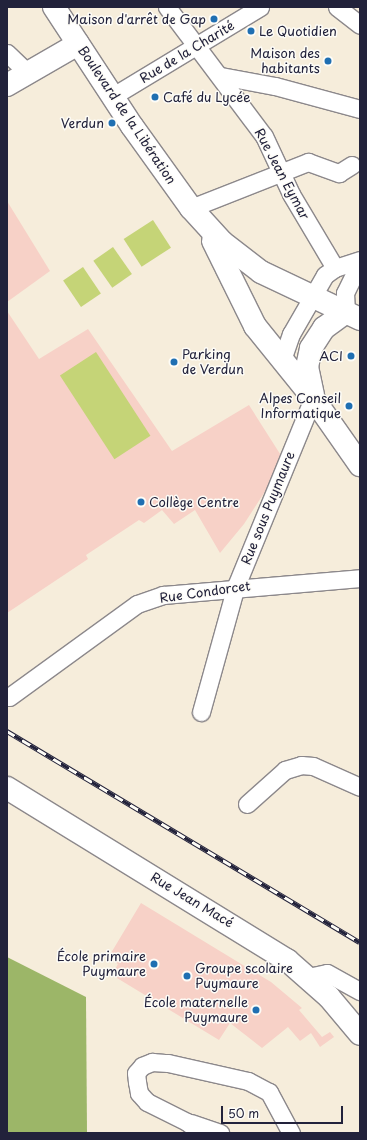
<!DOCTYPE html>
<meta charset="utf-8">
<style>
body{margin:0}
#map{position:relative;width:367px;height:1140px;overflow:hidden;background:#f6eddb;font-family:"Playpen Sans",sans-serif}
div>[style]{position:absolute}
.built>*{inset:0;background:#f7d1c7}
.green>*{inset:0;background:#c5d477;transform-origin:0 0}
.forest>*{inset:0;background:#9cb668}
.roads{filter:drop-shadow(1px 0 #8c888b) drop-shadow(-1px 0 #8c888b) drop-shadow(0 1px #8c888b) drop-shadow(0 -1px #8c888b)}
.street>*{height:17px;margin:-8.5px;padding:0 8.5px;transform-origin:8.5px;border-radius:8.5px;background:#fff}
.secondary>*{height:22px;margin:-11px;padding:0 11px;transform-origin:11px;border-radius:11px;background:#fff}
.primary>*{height:22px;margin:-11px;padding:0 11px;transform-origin:11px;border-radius:11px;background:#fff}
.rail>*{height:4.5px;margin-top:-2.25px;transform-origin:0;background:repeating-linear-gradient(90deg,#fdfcf7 0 9px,#22223b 0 18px);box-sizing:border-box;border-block:1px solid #22223b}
.dots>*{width:11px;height:11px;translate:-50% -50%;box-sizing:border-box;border:2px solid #fdfcf7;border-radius:50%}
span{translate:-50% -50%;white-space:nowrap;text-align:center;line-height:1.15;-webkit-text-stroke:3px #fdfcf7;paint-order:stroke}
.poi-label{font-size:13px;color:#22223b}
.right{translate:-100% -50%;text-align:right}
.left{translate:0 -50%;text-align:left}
.street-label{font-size:13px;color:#22223b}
.frame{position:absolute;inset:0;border:8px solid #22223b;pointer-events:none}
.scale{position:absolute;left:221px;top:1106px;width:122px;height:18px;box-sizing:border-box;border:2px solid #22223b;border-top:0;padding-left:5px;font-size:12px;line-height:14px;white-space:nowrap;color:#22223b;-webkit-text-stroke:3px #fdfcf7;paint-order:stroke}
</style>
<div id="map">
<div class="built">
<div style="clip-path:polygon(7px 201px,50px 271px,7px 302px)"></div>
<div style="clip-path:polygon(7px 311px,39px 359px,88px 329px,172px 451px,249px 405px,282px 457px,273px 479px,244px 524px,220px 553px,195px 510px,174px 524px,162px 510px,144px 523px,139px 520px,86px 555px,88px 559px,7px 613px)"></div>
<div style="clip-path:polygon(141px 903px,271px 982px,302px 1008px,299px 1010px,322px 1037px,330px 1032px,334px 1037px,320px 1047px,311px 1033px,300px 1041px,288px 1027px,262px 1048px,230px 1023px,219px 1040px,112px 975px,118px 964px,108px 958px)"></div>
</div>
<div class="green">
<div style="left:153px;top:220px;width:33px;height:35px;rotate:57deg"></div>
<div style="left:113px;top:247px;width:33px;height:24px;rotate:55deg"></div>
<div style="left:83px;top:267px;width:32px;height:24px;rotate:56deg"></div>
<div style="left:96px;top:352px;width:100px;height:43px;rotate:57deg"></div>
</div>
<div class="forest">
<div style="clip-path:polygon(7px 957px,86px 997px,87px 1133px,7px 1133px)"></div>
</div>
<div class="roads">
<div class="street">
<div style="left:167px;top:7px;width:161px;rotate:53.1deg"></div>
<div style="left:264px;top:136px;width:64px;rotate:65deg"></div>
<div style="left:291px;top:194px;width:86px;rotate:59.3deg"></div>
<div style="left:337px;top:7px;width:29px;rotate:38deg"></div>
<div style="left:7px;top:53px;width:29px;rotate:44deg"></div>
<div style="left:221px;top:76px;width:55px;rotate:10.5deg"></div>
<div style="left:275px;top:86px;width:88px;rotate:15.1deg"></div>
<div style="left:113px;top:96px;width:172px;rotate:-31.2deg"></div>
<div style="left:191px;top:208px;width:126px;rotate:-21.5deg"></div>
<div style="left:308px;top:162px;width:33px;rotate:20deg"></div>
<div style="left:339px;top:173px;width:15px;rotate:-32deg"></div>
<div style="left:346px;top:312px;width:19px;rotate:-93deg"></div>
<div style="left:345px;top:293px;width:34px;rotate:-64deg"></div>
<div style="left:282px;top:360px;width:28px;rotate:-71deg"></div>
<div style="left:291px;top:334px;width:68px;rotate:-60deg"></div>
<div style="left:325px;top:275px;width:12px;rotate:-35deg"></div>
<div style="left:335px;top:268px;width:26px;rotate:-18deg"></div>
<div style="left:9px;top:697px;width:158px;rotate:-36deg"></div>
<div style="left:137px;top:604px;width:28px;rotate:-19deg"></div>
<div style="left:163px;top:595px;width:198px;rotate:-4.9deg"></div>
<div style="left:201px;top:712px;width:131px;rotate:-74.5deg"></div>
<div style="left:236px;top:586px;width:203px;rotate:-67.7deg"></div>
<div style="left:247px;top:804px;width:51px;rotate:-41.8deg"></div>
<div style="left:285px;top:770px;width:17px;rotate:-17deg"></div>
<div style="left:301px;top:765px;width:12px;rotate:5deg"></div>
<div style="left:313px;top:766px;width:51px;rotate:24.1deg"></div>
<div style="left:308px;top:977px;width:19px;rotate:-12deg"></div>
<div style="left:327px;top:973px;width:38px;rotate:29deg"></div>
<div style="left:191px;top:1123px;width:31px;rotate:19deg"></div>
<div style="left:201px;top:1133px;width:18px;rotate:-142deg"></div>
<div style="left:187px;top:1122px;width:45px;rotate:-153.4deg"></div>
<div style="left:147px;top:1102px;width:12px;rotate:-132deg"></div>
<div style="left:139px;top:1093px;width:11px;rotate:-100deg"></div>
<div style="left:137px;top:1082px;width:9px;rotate:-96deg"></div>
<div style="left:136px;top:1073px;width:9px;rotate:-49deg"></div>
<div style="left:142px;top:1066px;width:11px;rotate:-22deg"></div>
<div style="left:152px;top:1062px;width:16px;rotate:4deg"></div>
<div style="left:168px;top:1063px;width:82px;rotate:12.7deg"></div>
<div style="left:248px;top:1081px;width:24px;rotate:28deg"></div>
<div style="left:269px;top:1092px;width:47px;rotate:61.8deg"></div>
</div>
<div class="secondary">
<div style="left:7px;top:85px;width:82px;rotate:-30deg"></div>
<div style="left:7px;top:788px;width:329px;rotate:31.6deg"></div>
<div style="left:287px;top:960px;width:56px;rotate:41.4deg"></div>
<div style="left:329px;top:997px;width:48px;rotate:50deg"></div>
</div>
<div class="primary">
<div style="left:54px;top:7px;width:142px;rotate:56.8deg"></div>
<div style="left:132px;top:126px;width:101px;rotate:54.3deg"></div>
<div style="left:191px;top:208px;width:46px;rotate:47.6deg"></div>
<div style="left:222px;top:242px;width:49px;rotate:37.6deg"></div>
<div style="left:261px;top:272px;width:110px;rotate:25.4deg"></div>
<div style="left:213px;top:241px;width:95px;rotate:63.7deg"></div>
<div style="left:255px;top:326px;width:92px;rotate:51.1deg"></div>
<div style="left:313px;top:398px;width:82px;rotate:55deg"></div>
<div style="left:313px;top:395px;width:29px;rotate:-102deg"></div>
<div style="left:307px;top:367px;width:19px;rotate:-78deg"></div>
<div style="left:311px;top:348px;width:24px;rotate:-57deg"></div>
<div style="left:324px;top:328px;width:27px;rotate:-36deg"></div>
</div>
</div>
<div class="rail">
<div style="left:7px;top:731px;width:411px;rotate:30.9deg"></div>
</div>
<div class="dots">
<div style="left:214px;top:19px;background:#1f6fb2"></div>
<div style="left:251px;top:31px;background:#1f6fb2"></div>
<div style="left:328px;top:61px;background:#1f6fb2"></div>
<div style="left:155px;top:97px;background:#1f6fb2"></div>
<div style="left:112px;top:123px;background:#1f6fb2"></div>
<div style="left:351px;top:356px;background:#1f6fb2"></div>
<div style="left:174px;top:362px;background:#1f6fb2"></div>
<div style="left:349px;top:406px;background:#1f6fb2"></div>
<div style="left:141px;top:502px;background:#1f6fb2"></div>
<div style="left:154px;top:964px;background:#1f6fb2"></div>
<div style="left:187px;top:976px;background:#1f6fb2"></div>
<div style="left:256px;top:1010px;background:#1f6fb2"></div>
</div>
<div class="poi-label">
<span class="right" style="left:206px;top:19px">Maison d'arrêt de Gap</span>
<span class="left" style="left:259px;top:31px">Le Quotidien</span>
<span class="right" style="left:320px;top:61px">Maison des<br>habitants</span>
<span class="left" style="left:163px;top:97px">Café du Lycée</span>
<span class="right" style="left:104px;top:123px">Verdun</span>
<span class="left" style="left:182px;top:362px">Parking<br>de Verdun</span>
<span class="right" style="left:343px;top:356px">ACI</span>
<span class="right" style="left:341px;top:406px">Alpes Conseil<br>Informatique</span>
<span class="left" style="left:149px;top:502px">Collège Centre</span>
<span class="right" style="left:146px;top:964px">École primaire<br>Puymaure</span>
<span class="left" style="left:195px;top:976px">Groupe scolaire<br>Puymaure</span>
<span class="right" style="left:248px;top:1010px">École maternelle<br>Puymaure</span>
</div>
<div class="street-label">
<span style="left:187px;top:52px;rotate:-31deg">Rue de la Charité</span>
<span style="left:127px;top:115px;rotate:56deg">Boulevard de la Libération</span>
<span style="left:282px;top:174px;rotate:62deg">Rue Jean Eymar</span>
<span style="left:268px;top:508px;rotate:-68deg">Rue sous Puymaure</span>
<span style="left:205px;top:592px;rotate:-8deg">Rue Condorcet</span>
<span style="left:192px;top:900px;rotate:31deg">Rue Jean Macé</span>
</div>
<div class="frame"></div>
<div class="scale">50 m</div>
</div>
